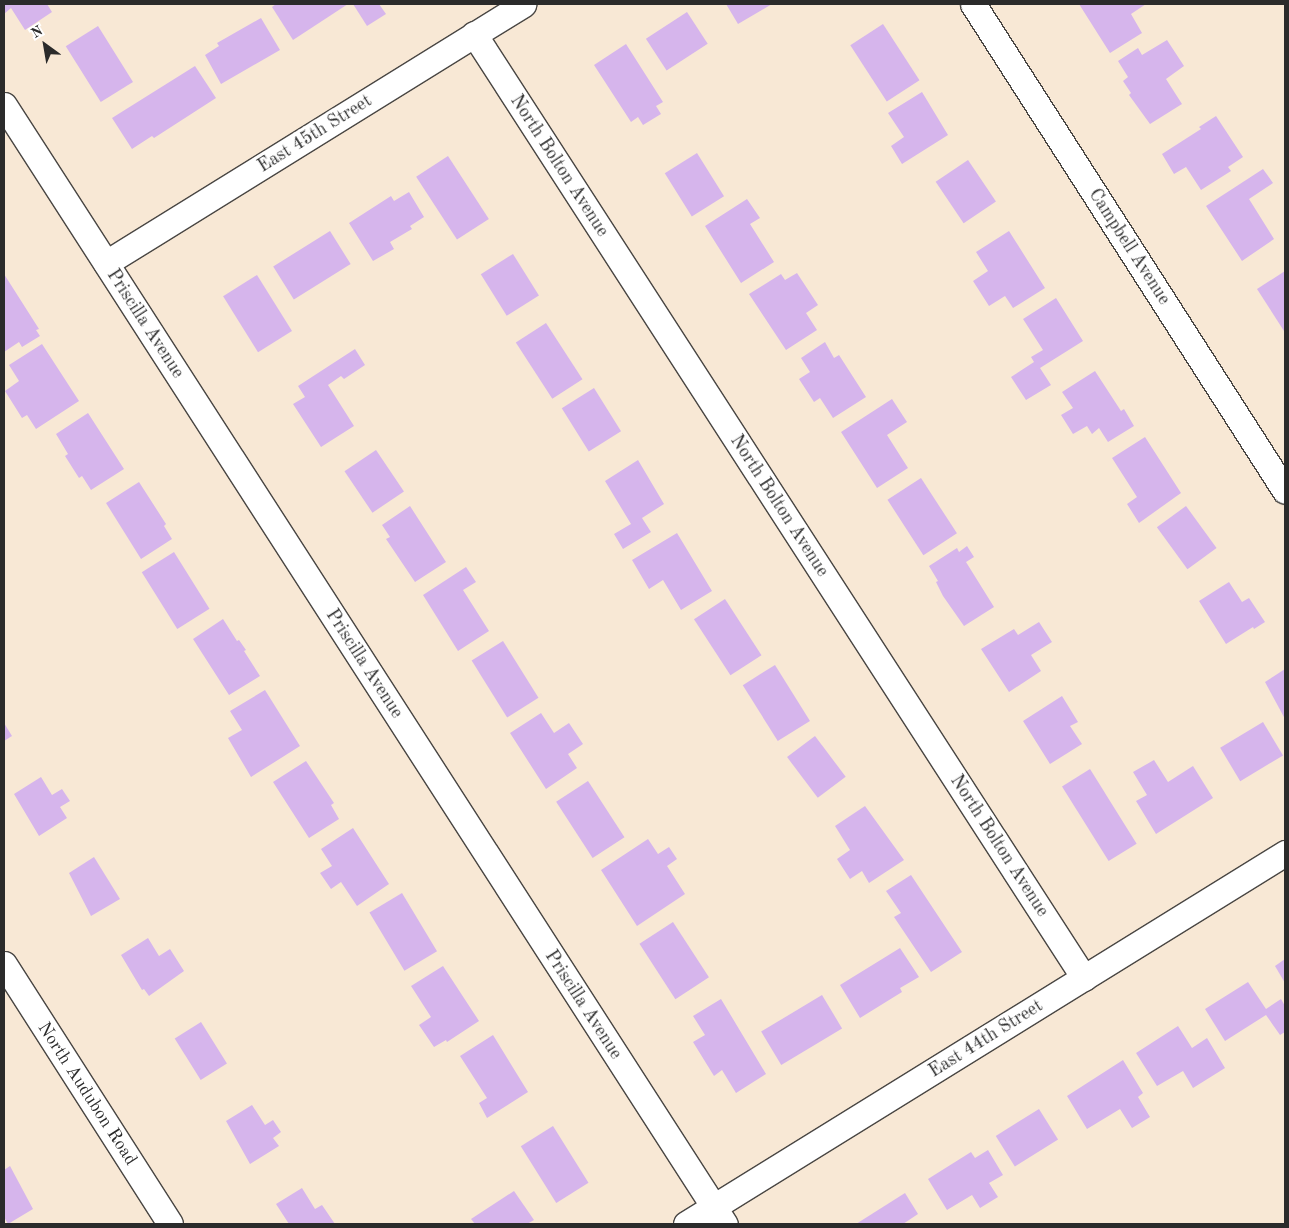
<!DOCTYPE html>
<style>
body{margin:0}
#map{position:relative;width:1289px;height:1228px;overflow:hidden;background:#f8e8d5;font-family:"Old Standard TT",serif}
div>[style]{position:absolute}
.building>*{inset:0;background:#d6b5ec;transform-origin:0 0}
.roads{filter:drop-shadow(1px 0 #4a4744) drop-shadow(-1px 0 #4a4744) drop-shadow(0 1px #4a4744) drop-shadow(0 -1px #4a4744)}
.minor>*{height:25px;margin:-12.5px;padding:0 12.5px;transform-origin:12.5px;border-radius:12.5px;background:#fff}
span{translate:-50% -50%;white-space:nowrap;text-align:center;line-height:1.15;-webkit-text-stroke:5px #fff;paint-order:stroke}
.street-label{font-size:18px;color:#2b2b2b}
.frame{position:absolute;inset:0;border:5px solid #2b2b2b;pointer-events:none}
.north{position:absolute;left:20px;top:20px;width:50px;height:50px;-webkit-text-stroke:4px #fff;paint-order:stroke;rotate:328deg;font-size:14px;font-weight:700;line-height:20px;text-align:center;color:#2b2b2b}
.north::after{content:'';display:block;margin:auto;width:18px;height:22px;background:#2b2b2b;clip-path:polygon(50% 0,100% 100%,50% 72%,0 100%)}
</style>
<div id="map">
<div class="building">
<div style="clip-path:polygon(4px 4px,47px 4px,52px 12px,25px 30px,11px 8px,4px 14px)"></div>
<div style="clip-path:polygon(276px 4px,348px 4px,293px 40px,272px 7px)"></div>
<div style="clip-path:polygon(353px 4px,379px 4px,386px 14px,367px 26px)"></div>
<div style="clip-path:polygon(726px 4px,772px 4px,738px 24px)"></div>
<div style="clip-path:polygon(1079px 4px,1146px 4px,1131px 14px,1142px 33px,1110px 53px)"></div>
<div style="left:687px;top:12px;width:38px;height:49px;rotate:57deg"></div>
<div style="clip-path:polygon(261px 18px,280px 50px,221px 84px,205px 55px,219px 46px,217px 43px)"></div>
<div style="left:883px;top:24px;width:67px;height:39px;rotate:57deg"></div>
<div style="left:98px;top:26px;width:66px;height:38px;rotate:58deg"></div>
<div style="clip-path:polygon(1167px 40px,1184px 66px,1166px 79px,1182px 104px,1150px 124px,1129px 95px,1131px 93px,1123px 81px,1128px 77px,1118px 61px,1138px 48px,1142px 55px)"></div>
<div style="clip-path:polygon(626px 44px,663px 102px,656px 106px,661px 114px,643px 125px,638px 117px,631px 122px,594px 65px)"></div>
<div style="clip-path:polygon(195px 66px,216px 98px,154px 138px,152px 136px,132px 149px,112px 118px)"></div>
<div style="clip-path:polygon(922px 92px,948px 135px,902px 164px,891px 146px,904px 137px,888px 113px)"></div>
<div style="clip-path:polygon(1216px 116px,1243px 157px,1228px 167px,1231px 171px,1201px 190px,1186px 167px,1174px 174px,1162px 154px,1201px 129px,1199px 127px)"></div>
<div style="left:697px;top:153px;width:51px;height:38px;rotate:58deg"></div>
<div style="left:448px;top:156px;width:75px;height:38px;rotate:57deg"></div>
<div style="left:968px;top:160px;width:50px;height:39px;rotate:56deg"></div>
<div style="clip-path:polygon(1263px 169px,1273px 183px,1249px 199px,1274px 239px,1242px 261px,1206px 206px)"></div>
<div style="clip-path:polygon(409px 192px,424px 217px,410px 226px,412px 229px,390px 242px,394px 249px,373px 261px,349px 223px,391px 196px,394px 201px)"></div>
<div style="clip-path:polygon(747px 199px,760px 218px,750px 224px,774px 262px,741px 283px,705px 226px)"></div>
<div style="left:330px;top:231px;width:39px;height:67px;rotate:58deg"></div>
<div style="clip-path:polygon(1009px 231px,1045px 288px,1013px 308px,1005px 296px,989px 306px,973px 281px,988px 271px,976px 252px)"></div>
<div style="left:513px;top:254px;width:49px;height:38px;rotate:58deg"></div>
<div style="clip-path:polygon(1285px 271px,1285px 330px,1284px 331px,1257px 289px)"></div>
<div style="clip-path:polygon(797px 273px,818px 305px,806px 313px,817px 330px,786px 350px,749px 294px,781px 274px,785px 280px)"></div>
<div style="clip-path:polygon(4px 274px,39px 329px,36px 330px,40px 336px,22px 347px,19px 342px,4px 352px)"></div>
<div style="left:257px;top:275px;width:66px;height:40px;rotate:58deg"></div>
<div style="clip-path:polygon(1056px 298px,1083px 341px,1040px 368px,1051px 385px,1026px 400px,1011px 377px,1034px 362px,1031px 357px,1043px 350px,1023px 319px)"></div>
<div style="left:546px;top:323px;width:67px;height:36px;rotate:57deg"></div>
<div style="clip-path:polygon(825px 342px,834px 358px,839px 355px,866px 397px,833px 418px,820px 398px,814px 402px,799px 379px,810px 372px,801px 358px)"></div>
<div style="clip-path:polygon(42px 344px,79px 401px,36px 429px,27px 415px,22px 418px,5px 391px,19px 381px,9px 365px)"></div>
<div style="clip-path:polygon(355px 349px,365px 365px,344px 379px,341px 376px,328px 385px,354px 426px,321px 447px,293px 404px,305px 397px,298px 386px)"></div>
<div style="clip-path:polygon(1095px 371px,1121px 411px,1124px 409px,1134px 426px,1108px 442px,1099px 428px,1092px 434px,1087px 426px,1073px 434px,1061px 415px,1073px 408px,1062px 392px)"></div>
<div style="left:594px;top:388px;width:51px;height:38px;rotate:58deg"></div>
<div style="clip-path:polygon(892px 399px,907px 422px,887px 435px,908px 468px,877px 488px,841px 432px)"></div>
<div style="clip-path:polygon(88px 413px,124px 469px,91px 490px,82px 476px,79px 478px,65px 456px,68px 454px,56px 434px)"></div>
<div style="clip-path:polygon(1145px 437px,1181px 493px,1139px 523px,1127px 504px,1137px 497px,1112px 458px)"></div>
<div style="left:376px;top:450px;width:50px;height:38px;rotate:56deg"></div>
<div style="clip-path:polygon(638px 460px,664px 504px,642px 518px,651px 532px,623px 549px,614px 534px,631px 524px,605px 481px)"></div>
<div style="left:921px;top:478px;width:66px;height:40px;rotate:57deg"></div>
<div style="clip-path:polygon(139px 482px,166px 524px,164px 526px,172px 539px,141px 559px,106px 503px)"></div>
<div style="clip-path:polygon(410px 506px,446px 562px,415px 582px,386px 539px,390px 537px,382px 525px)"></div>
<div style="left:1186px;top:506px;width:52px;height:36px;rotate:54deg"></div>
<div style="clip-path:polygon(677px 533px,712px 591px,681px 610px,663px 580px,649px 589px,632px 560px)"></div>
<div style="clip-path:polygon(967px 546px,974px 557px,966px 562px,994px 607px,964px 626px,943px 596px,936px 582px,938px 581px,929px 566px,957px 548px,959px 552px)"></div>
<div style="left:174px;top:552px;width:67px;height:38px;rotate:58deg"></div>
<div style="clip-path:polygon(466px 567px,476px 582px,463px 590px,489px 631px,458px 651px,423px 595px)"></div>
<div style="clip-path:polygon(1229px 582px,1242px 602px,1249px 598px,1265px 622px,1254px 629px,1253px 627px,1226px 644px,1199px 601px)"></div>
<div style="left:725px;top:599px;width:67px;height:37px;rotate:57deg"></div>
<div style="clip-path:polygon(223px 619px,237px 641px,239px 640px,246px 650px,244px 651px,260px 676px,229px 695px,193px 639px)"></div>
<div style="clip-path:polygon(1039px 622px,1052px 642px,1031px 655px,1041px 671px,1009px 692px,981px 649px,1014px 629px,1018px 635px)"></div>
<div style="left:503px;top:641px;width:67px;height:37px;rotate:58deg"></div>
<div style="left:775px;top:665px;width:66px;height:38px;rotate:58deg"></div>
<div style="clip-path:polygon(1285px 669px,1285px 719px,1265px 682px)"></div>
<div style="clip-path:polygon(265px 690px,300px 746px,251px 777px,228px 738px,242px 730px,230px 711px)"></div>
<div style="clip-path:polygon(1062px 696px,1078px 722px,1070px 726px,1082px 744px,1050px 764px,1023px 721px)"></div>
<div style="clip-path:polygon(541px 713px,554px 733px,569px 723px,583px 744px,568px 754px,577px 768px,546px 789px,510px 733px)"></div>
<div style="left:1263px;top:722px;width:39px;height:50px;rotate:59deg"></div>
<div style="clip-path:polygon(4px 723px,12px 736px,4px 741px)"></div>
<div style="left:815px;top:736px;width:51px;height:35px;rotate:53deg"></div>
<div style="clip-path:polygon(1154px 760px,1168px 782px,1193px 766px,1213px 798px,1156px 834px,1136px 801px,1147px 795px,1133px 772px)"></div>
<div style="clip-path:polygon(306px 761px,334px 803px,331px 805px,339px 819px,309px 838px,273px 782px)"></div>
<div style="left:1090px;top:769px;width:88px;height:33px;rotate:58deg"></div>
<div style="clip-path:polygon(41px 777px,52px 795px,62px 789px,70px 801px,60px 807px,67px 818px,39px 836px,14px 794px)"></div>
<div style="left:588px;top:781px;width:67px;height:38px;rotate:57deg"></div>
<div style="clip-path:polygon(865px 806px,904px 860px,869px 883px,862px 871px,850px 879px,837px 859px,850px 850px,835px 826px)"></div>
<div style="clip-path:polygon(353px 828px,389px 884px,357px 906px,341px 882px,331px 889px,320px 873px,332px 866px,321px 849px)"></div>
<div style="clip-path:polygon(648px 839px,658px 854px,669px 847px,677px 859px,667px 866px,685px 894px,637px 926px,601px 870px)"></div>
<div style="clip-path:polygon(94px 857px,120px 899px,91px 916px,69px 873px)"></div>
<div style="clip-path:polygon(911px 875px,962px 952px,931px 972px,894px 917px,901px 913px,886px 891px)"></div>
<div style="left:402px;top:893px;width:68px;height:38px;rotate:59deg"></div>
<div style="left:673px;top:922px;width:66px;height:40px;rotate:57deg"></div>
<div style="clip-path:polygon(148px 938px,159px 956px,170px 949px,184px 971px,149px 996px,144px 989px,142px 990px,121px 955px)"></div>
<div style="clip-path:polygon(900px 948px,919px 977px,900px 988px,902px 992px,860px 1018px,840px 985px)"></div>
<div style="clip-path:polygon(1285px 959px,1285px 983px,1275px 966px)"></div>
<div style="clip-path:polygon(443px 966px,479px 1021px,447px 1042px,446px 1040px,434px 1047px,419px 1025px,431px 1017px,411px 986px)"></div>
<div style="clip-path:polygon(1248px 982px,1266px 1009px,1281px 999px,1285px 1006px,1285px 1032px,1280px 1035px,1266px 1015px,1225px 1041px,1205px 1009px)"></div>
<div style="left:822px;top:995px;width:39px;height:71px;rotate:59deg"></div>
<div style="clip-path:polygon(721px 999px,766px 1074px,736px 1093px,722px 1070px,714px 1076px,693px 1042px,705px 1035px,693px 1016px)"></div>
<div style="left:201px;top:1022px;width:49px;height:31px;rotate:58deg"></div>
<div style="clip-path:polygon(1178px 1026px,1192px 1048px,1207px 1038px,1225px 1068px,1193px 1088px,1183px 1071px,1157px 1086px,1136px 1053px)"></div>
<div style="clip-path:polygon(493px 1035px,528px 1092px,487px 1118px,479px 1103px,487px 1098px,460px 1056px)"></div>
<div style="clip-path:polygon(1123px 1060px,1143px 1093px,1138px 1097px,1150px 1117px,1132px 1128px,1120px 1109px,1087px 1129px,1067px 1096px)"></div>
<div style="clip-path:polygon(252px 1105px,265px 1125px,273px 1120px,281px 1132px,273px 1138px,279px 1146px,250px 1164px,226px 1121px)"></div>
<div style="left:1039px;top:1109px;width:36px;height:51px;rotate:58deg"></div>
<div style="left:553px;top:1126px;width:67px;height:38px;rotate:58deg"></div>
<div style="clip-path:polygon(988px 1150px,1003px 1175px,989px 1183px,998px 1197px,980px 1208px,972px 1195px,947px 1210px,928px 1179px,971px 1152px,975px 1158px)"></div>
<div style="clip-path:polygon(10px 1166px,33px 1209px,8px 1224px,4px 1217px,4px 1170px)"></div>
<div style="clip-path:polygon(302px 1188px,315px 1209px,322px 1205px,335px 1224px,289px 1224px,276px 1204px)"></div>
<div style="clip-path:polygon(514px 1191px,534px 1220px,527px 1224px,475px 1224px,471px 1219px)"></div>
<div style="clip-path:polygon(905px 1193px,918px 1214px,903px 1224px,856px 1224px)"></div>
</div>
<div class="roads">
<div class="minor">
<div style="left:973px;top:4px;width:578px;rotate:57.35deg"></div>
<div style="left:474px;top:34px;width:1124px;rotate:57.13deg"></div>
<div style="left:4px;top:105px;width:1331px;rotate:57.21deg"></div>
<div style="left:106px;top:263px;width:491px;rotate:-31.8deg"></div>
<div style="left:4px;top:964px;width:308px;rotate:57.4deg"></div>
<div style="left:686px;top:1224px;width:705px;rotate:-31.77deg"></div>
</div>
</div>
<div class="street-label">
<span style="left:315px;top:134px;rotate:-32deg">East 45th Street</span>
<span style="left:559px;top:166px;rotate:57deg">North Bolton Avenue</span>
<span style="left:1129px;top:247px;rotate:57deg">Campbell Avenue</span>
<span style="left:145px;top:324px;rotate:57deg">Priscilla Avenue</span>
<span style="left:779px;top:506px;rotate:57deg">North Bolton Avenue</span>
<span style="left:364px;top:664px;rotate:57deg">Priscilla Avenue</span>
<span style="left:999px;top:846px;rotate:57deg">North Bolton Avenue</span>
<span style="left:583px;top:1005px;rotate:57deg">Priscilla Avenue</span>
<span style="left:986px;top:1039px;rotate:-32deg">East 44th Street</span>
<span style="left:87px;top:1094px;rotate:57deg">North Audubon Road</span>
</div>
<div class="frame"></div>
<div class="north">N</div>
</div>
